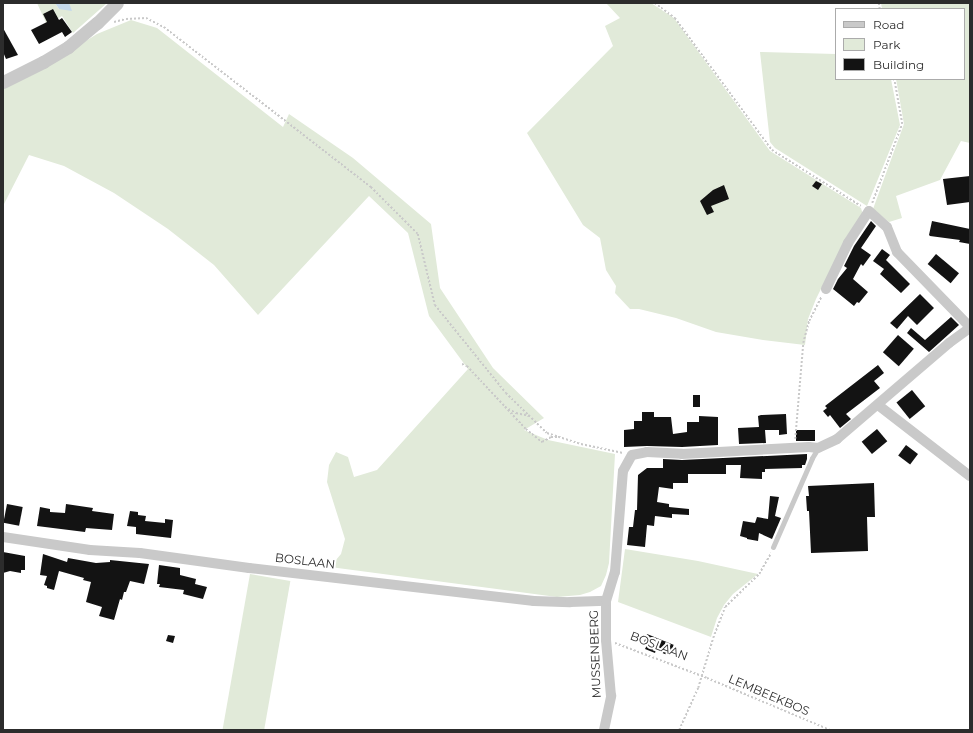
<!DOCTYPE html>
<style>
body{margin:0}
#map{position:relative;width:973px;height:733px;overflow:hidden;background:#fff;font-family:Montserrat,sans-serif}
div>[style]{position:absolute}
.green>*{inset:0;background:#e1ead9;transform-origin:0 0}
.water>*{inset:0;background:#c5d9eb}
.building>*{inset:0;background:#131313;transform-origin:0 0}
.path>*{height:1.5px;margin-top:-0.75px;transform-origin:0;background:repeating-linear-gradient(90deg,#c9c9c9 0 2px,transparent 0 4px)}
.service>*{height:5px;margin:-2.5px;padding:0 2.5px;transform-origin:2.5px;border-radius:2.5px;background:#c9c9c9}
.minor>*{height:10px;margin:-5px;padding:0 5px;transform-origin:5px;border-radius:5px;background:#c9c9c9}
.tertiary>*{height:13px;margin:-6.5px;padding:0 6.5px;transform-origin:6.5px;border-radius:6.5px;background:#c9c9c9}
span{translate:-50% -50%;white-space:nowrap;text-align:center;line-height:1.15;-webkit-text-stroke:4px #fff;paint-order:stroke}
.street-label{font-size:12px;color:#2c2c2c}
.frame{position:absolute;inset:0;border:4px solid #2c2c2c;pointer-events:none}
.legend{position:absolute;left:835px;top:8px;width:130px;height:72px;box-sizing:border-box;background:#fff;border:1px solid #ababab;margin:0;padding:5px 7px;list-style:none;font-size:12px;color:#2c2c2c}
.legend li{display:flex;align-items:center;gap:8px;height:20px}
.legend b{width:20px;border:1px solid #ababab}
</style>
<div id="map">
<div class="green">
<div style="clip-path:polygon(37px 3px,55px 3px,59px 9px,62px 3px,107px 3px,73px 33px,62px 16px,47px 25px)"></div>
<div style="clip-path:polygon(606px 3px,651px 3px,674px 18px,770px 151px,861px 208px,863px 215px,847px 236px,816px 299px,808px 319px,805px 345px,763px 340px,716px 332px,676px 318px,639px 309px,630px 309px,615px 293px,616px 286px,606px 270px,600px 238px,583px 225px,527px 133px,613px 46px,605px 26px,620px 18px)"></div>
<div style="clip-path:polygon(881px 3px,970px 3px,970px 143px,961px 141px,940px 180px,896px 196px,902px 218px,889px 222px,873px 209px,904px 124px,896px 79px,964px 79px,964px 9px,882px 9px)"></div>
<div style="clip-path:polygon(131px 20px,157px 28px,283px 127px,289px 114px,353px 158px,431px 224px,440px 288px,493px 368px,544px 418px,524px 430px,548px 440px,615px 454px,609px 563px,606px 575px,601px 586px,590px 592px,580px 595px,557px 597px,330px 567px,341px 554px,345px 539px,327px 482px,329px 465px,336px 452px,348px 457px,354px 477px,377px 470px,468px 369px,429px 316px,408px 233px,369px 196px,258px 315px,214px 265px,168px 229px,114px 193px,64px 166px,29px 155px,3px 206px,3px 87px,44px 67px,97px 34px)"></div>
<div style="clip-path:polygon(760px 52px,836px 54px,836px 79px,891px 79px,900px 125px,867px 206px,775px 148px,770px 142px)"></div>
<div style="clip-path:polygon(625px 549px,698px 561px,758px 574px,733px 594px,724px 605px,717px 618px,711px 637px,618px 602px)"></div>
<div style="left:250px;top:574px;width:41px;height:162px;rotate:10deg"></div>
</div>
<div class="water">
<div style="clip-path:polygon(55px 3px,69px 3px,72px 11px,59px 9px)"></div>
</div>
<div class="building">
<div style="clip-path:polygon(53px 9px,59px 20px,62px 18px,72px 32px,65px 37px,62px 32px,39px 44px,31px 30px,47px 22px,43px 14px)"></div>
<div style="clip-path:polygon(3px 28px,18px 55px,6px 59px,3px 52px)"></div>
<div style="clip-path:polygon(970px 176px,970px 202px,947px 205px,943px 179px)"></div>
<div style="clip-path:polygon(816px 181px,822px 184px,818px 190px,812px 186px)"></div>
<div style="clip-path:polygon(724px 185px,729px 199px,711px 206px,714px 212px,707px 215px,700px 201px,713px 190px)"></div>
<div style="clip-path:polygon(871px 221px,876px 226px,861px 248px,871px 255px,863px 266px,861px 264px,853px 279px,868px 292px,859px 303px,857px 302px,854px 306px,833px 289px,838px 279px,847px 268px,844px 266px,854px 246px)"></div>
<div style="clip-path:polygon(932px 221px,970px 229px,970px 244px,959px 242px,960px 240px,930px 236px,929px 235px)"></div>
<div style="clip-path:polygon(882px 249px,890px 255px,886px 260px,910px 284px,901px 293px,880px 274px,884px 269px,873px 261px)"></div>
<div style="left:936px;top:254px;width:30px;height:13px;rotate:40deg"></div>
<div style="clip-path:polygon(920px 294px,934px 308px,917px 325px,908px 316px,897px 329px,890px 323px)"></div>
<div style="clip-path:polygon(951px 317px,959px 325px,929px 352px,907px 333px,911px 328px,925px 340px)"></div>
<div style="left:898px;top:335px;width:21px;height:23px;rotate:41deg"></div>
<div style="clip-path:polygon(878px 365px,884px 373px,874px 381px,880px 388px,846px 414px,851px 419px,840px 428px,830px 415px,828px 417px,823px 411px,827px 408px,825px 406px)"></div>
<div style="left:912px;top:390px;width:21px;height:20px;rotate:51deg"></div>
<div style="left:693px;top:395px;width:7px;height:12px"></div>
<div style="clip-path:polygon(642px 412px,654px 412px,654px 417px,671px 417px,673px 434px,687px 432px,687px 422px,699px 422px,699px 416px,718px 417px,718px 445px,682px 447px,647px 446px,624px 447px,624px 430px,634px 429px,634px 421px,642px 421px)"></div>
<div style="clip-path:polygon(786px 414px,787px 434px,779px 435px,779px 430px,765px 430px,766px 443px,739px 444px,738px 428px,759px 427px,758px 416px,761px 415px)"></div>
<div style="left:877px;top:429px;width:16px;height:20px;rotate:50deg"></div>
<div style="left:796px;top:430px;width:19px;height:11px"></div>
<div style="left:906px;top:445px;width:15px;height:13px;rotate:37deg"></div>
<div style="clip-path:polygon(807px 454px,807px 459px,805px 465px,802px 465px,802px 468px,765px 469px,765px 472px,762px 472px,762px 479px,740px 478px,741px 465px,726px 465px,726px 474px,688px 474px,688px 483px,673px 483px,673px 489px,659px 487px,657px 502px,669px 504px,669px 507px,689px 509px,689px 515px,672px 514px,672px 518px,655px 516px,654px 526px,647px 525px,645px 547px,627px 545px,629px 527px,633px 527px,635px 510px,637px 510px,638px 475px,647px 468px,663px 468px,663px 459px,682px 460px)"></div>
<div style="clip-path:polygon(874px 483px,875px 517px,867px 517px,868px 551px,811px 553px,809px 511px,807px 511px,806px 496px,809px 496px,808px 486px)"></div>
<div style="clip-path:polygon(770px 496px,779px 497px,775px 516px,781px 518px,772px 539px,759px 533px,758px 541px,747px 539px,747px 538px,740px 536px,743px 521px,755px 523px,757px 517px,768px 519px)"></div>
<div style="left:7px;top:504px;width:16px;height:19px;rotate:11deg"></div>
<div style="clip-path:polygon(66px 504px,93px 508px,92px 511px,114px 514px,112px 530px,86px 528px,85px 532px,37px 526px,40px 507px,50px 509px,50px 512px,65px 513px)"></div>
<div style="clip-path:polygon(130px 511px,138px 512px,138px 515px,146px 516px,145px 521px,165px 523px,165px 519px,173px 520px,171px 538px,136px 534px,136px 527px,127px 526px)"></div>
<div style="clip-path:polygon(3px 552px,25px 556px,25px 570px,21px 570px,21px 573px,10px 571px,3px 573px)"></div>
<div style="clip-path:polygon(43px 554px,67px 562px,68px 558px,96px 563px,110px 562px,110px 560px,149px 564px,144px 584px,130px 581px,126px 592px,124px 592px,122px 600px,120px 599px,114px 620px,99px 616px,102px 607px,86px 602px,91px 582px,83px 580px,84px 578px,59px 571px,54px 590px,47px 588px,47px 586px,44px 585px,47px 576px,40px 575px)"></div>
<div style="clip-path:polygon(159px 565px,180px 568px,180px 575px,196px 579px,195px 584px,207px 587px,203px 599px,183px 594px,184px 590px,159px 587px,160px 584px,157px 584px)"></div>
<div style="clip-path:polygon(647px 634px,674px 645px,669px 656px,656px 650px,655px 653px,645px 649px,648px 643px,644px 642px)"></div>
<div style="clip-path:polygon(168px 635px,175px 636px,173px 643px,166px 641px)"></div>
</div>
<div class="path">
<div style="left:655px;top:3px;width:25px;rotate:37deg"></div>
<div style="left:675px;top:18px;width:164px;rotate:53.7deg"></div>
<div style="left:772px;top:150px;width:105px;rotate:32.2deg"></div>
<div style="left:879px;top:3px;width:6px;rotate:81deg"></div>
<div style="left:114px;top:22px;width:12px;rotate:-14deg"></div>
<div style="left:126px;top:19px;width:20px;rotate:-3deg"></div>
<div style="left:146px;top:18px;width:20px;rotate:27deg"></div>
<div style="left:164px;top:27px;width:262px;rotate:37.7deg"></div>
<div style="left:371px;top:187px;width:66px;rotate:45deg"></div>
<div style="left:418px;top:234px;width:73px;rotate:76.5deg"></div>
<div style="left:435px;top:305px;width:113px;rotate:51.1deg"></div>
<div style="left:506px;top:393px;width:57px;rotate:44.3deg"></div>
<div style="left:547px;top:433px;width:36px;rotate:18deg"></div>
<div style="left:581px;top:444px;width:43px;rotate:12.1deg"></div>
<div style="left:872px;top:203px;width:85px;rotate:-69.2deg"></div>
<div style="left:902px;top:124px;width:46px;rotate:-100.1deg"></div>
<div style="left:462px;top:364px;width:5px;rotate:22deg"></div>
<div style="left:467px;top:366px;width:86px;rotate:46.9deg"></div>
<div style="left:526px;top:429px;width:21px;rotate:39deg"></div>
<div style="left:542px;top:442px;width:10px;rotate:-29deg"></div>
<div style="left:551px;top:437px;width:8px"></div>
<div style="left:505px;top:407px;width:13px;rotate:29deg"></div>
<div style="left:516px;top:413px;width:14px;rotate:12deg"></div>
<div style="left:795px;top:439px;width:96px;rotate:-85.2deg"></div>
<div style="left:803px;top:343px;width:23px;rotate:-75deg"></div>
<div style="left:809px;top:321px;width:27px;rotate:-63deg"></div>
<div style="left:615px;top:643px;width:98px;rotate:20.8deg"></div>
<div style="left:707px;top:678px;width:134px;rotate:22.9deg"></div>
<div style="left:679px;top:730px;width:46px;rotate:-65.7deg"></div>
<div style="left:698px;top:688px;width:52px;rotate:-73.3deg"></div>
<div style="left:713px;top:638px;width:33px;rotate:-69deg"></div>
<div style="left:725px;top:607px;width:47px;rotate:-44.1deg"></div>
<div style="left:759px;top:574px;width:24px;rotate:-60deg"></div>
</div>
<div class="service">
<div style="left:773px;top:547px;width:97px;rotate:-66.3deg"></div>
<div style="left:812px;top:458px;width:12px;rotate:-59deg"></div>
</div>
<div class="minor">
<div style="left:826px;top:289px;width:51px;rotate:-64.4deg"></div>
<div style="left:848px;top:243px;width:38px;rotate:-57deg"></div>
<div style="left:869px;top:211px;width:24px;rotate:42deg"></div>
<div style="left:887px;top:227px;width:27px;rotate:68deg"></div>
<div style="left:897px;top:252px;width:105px;rotate:45.8deg"></div>
<div style="left:878px;top:405px;width:116px;rotate:37.7deg"></div>
<div style="left:3px;top:537px;width:88px;rotate:8.5deg"></div>
<div style="left:90px;top:550px;width:50px;rotate:3.4deg"></div>
<div style="left:140px;top:553px;width:110px;rotate:7.8deg"></div>
<div style="left:249px;top:568px;width:287px;rotate:6.6deg"></div>
<div style="left:534px;top:601px;width:36px;rotate:2deg"></div>
<div style="left:570px;top:602px;width:36px;rotate:-2deg"></div>
<div style="left:604px;top:730px;width:35px;rotate:-78deg"></div>
<div style="left:611px;top:696px;width:56px;rotate:-95.1deg"></div>
<div style="left:606px;top:640px;width:39px;rotate:-90deg"></div>
<div style="left:606px;top:601px;width:30px;rotate:-73deg"></div>
<div style="left:615px;top:572px;width:101px;rotate:-85.5deg"></div>
<div style="left:623px;top:471px;width:18px;rotate:-61deg"></div>
<div style="left:632px;top:455px;width:15px;rotate:-11deg"></div>
<div style="left:647px;top:452px;width:35px;rotate:3deg"></div>
<div style="left:682px;top:454px;width:127px;rotate:-3.2deg"></div>
<div style="left:809px;top:447px;width:9px;rotate:6deg"></div>
<div style="left:818px;top:448px;width:21px;rotate:-25deg"></div>
<div style="left:837px;top:439px;width:148px;rotate:-40.6deg"></div>
<div style="left:949px;top:343px;width:26px;rotate:-36deg"></div>
</div>
<div class="tertiary">
<div style="left:3px;top:82px;width:45px;rotate:-26.6deg"></div>
<div style="left:43px;top:62px;width:29px;rotate:-31deg"></div>
<div style="left:68px;top:47px;width:38px;rotate:-40deg"></div>
<div style="left:97px;top:23px;width:28px;rotate:-45deg"></div>
</div>
<div class="street-label">
<span style="left:305px;top:561px;rotate:7deg">BOSLAAN</span>
<span style="left:659px;top:646px;rotate:21deg">BOSLAAN</span>
<span style="left:595px;top:654px;rotate:-92deg">MUSSENBERG</span>
<span style="left:769px;top:695px;rotate:23deg">LEMBEEKBOS</span>
</div>
<div class="frame"></div>
<ul class="legend">
<li><b style="height:5px;background:#c9c9c9"></b>Road</li>
<li><b style="height:11px;background:#e1ead9"></b>Park</li>
<li><b style="height:11px;background:#131313"></b>Building</li>
</ul>
</div>
